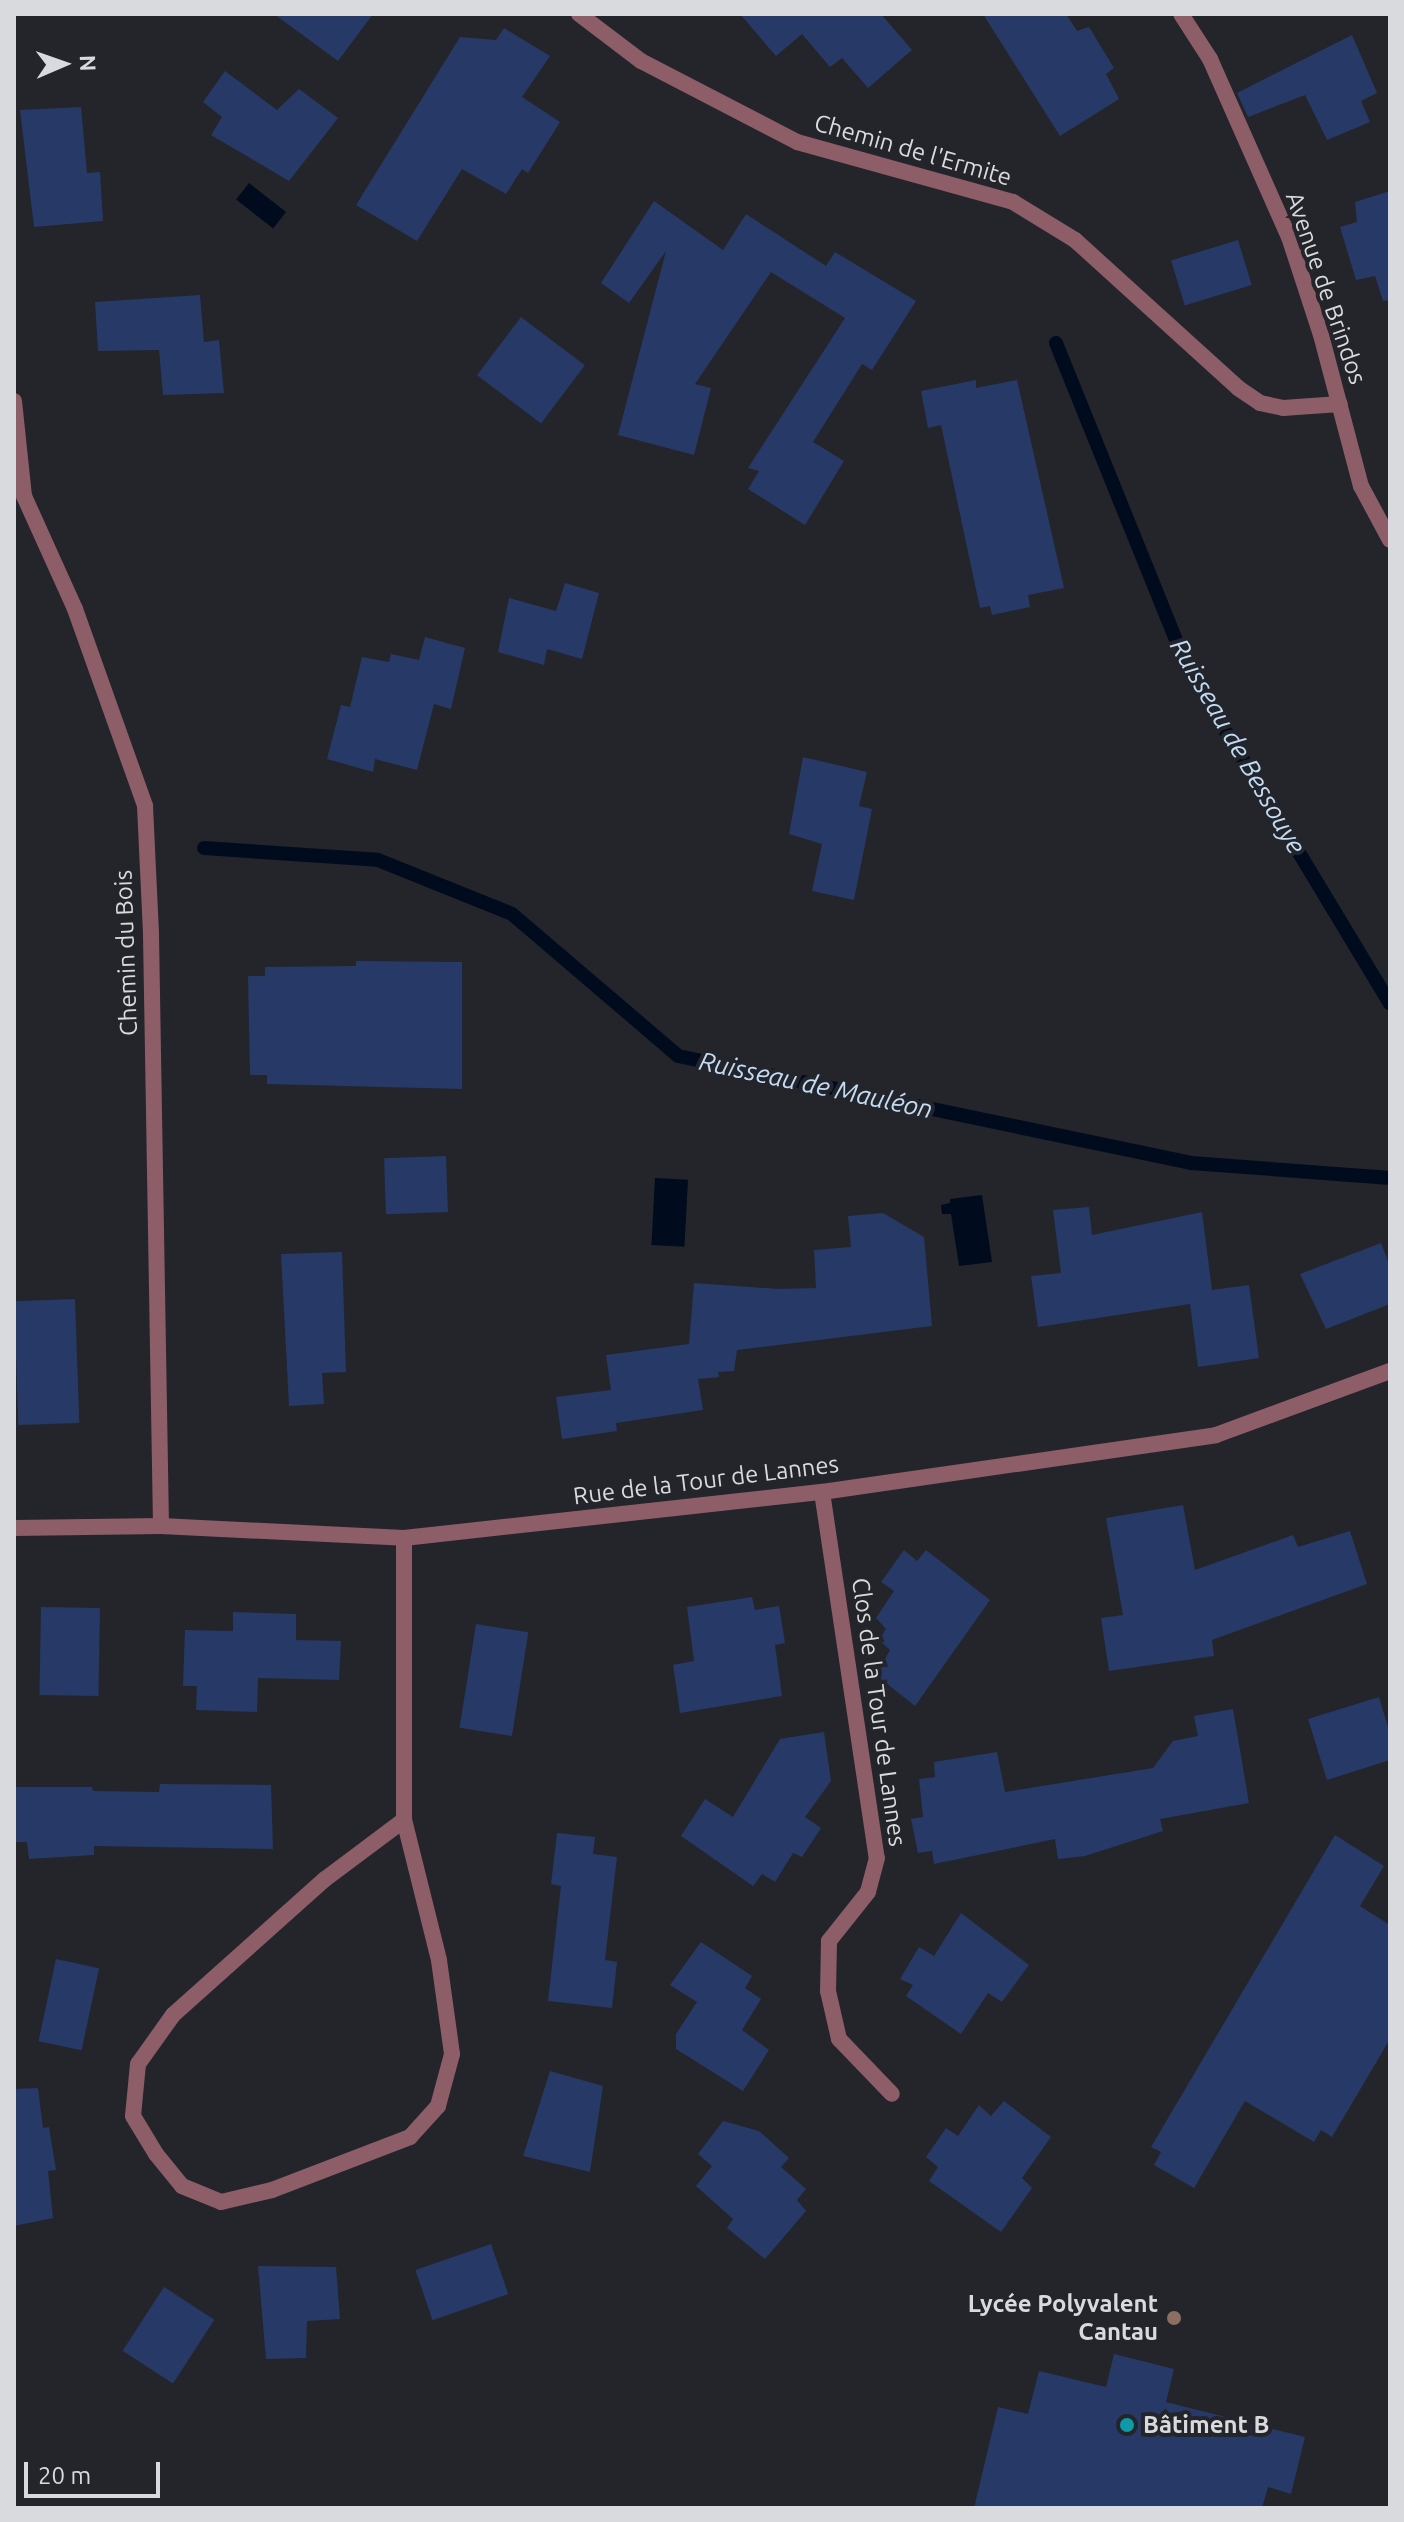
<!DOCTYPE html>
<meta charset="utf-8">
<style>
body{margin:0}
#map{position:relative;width:1404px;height:2522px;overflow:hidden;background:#23252a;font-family:Ubuntu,sans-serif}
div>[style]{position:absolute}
.water>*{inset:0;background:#000c1e;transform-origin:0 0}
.stream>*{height:14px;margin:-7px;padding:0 7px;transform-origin:7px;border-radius:7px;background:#000c1e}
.building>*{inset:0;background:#273966;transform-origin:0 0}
.street>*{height:16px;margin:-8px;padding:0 8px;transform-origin:8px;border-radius:8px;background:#8d5d68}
.dots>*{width:22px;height:22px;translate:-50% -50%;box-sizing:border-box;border:4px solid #23252a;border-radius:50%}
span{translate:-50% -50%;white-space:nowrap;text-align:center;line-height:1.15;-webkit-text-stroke:8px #23252a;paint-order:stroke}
.street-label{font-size:24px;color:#d8dadd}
.poi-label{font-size:24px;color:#d8dadd;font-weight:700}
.right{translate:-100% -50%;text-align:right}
.left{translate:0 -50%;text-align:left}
.water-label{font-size:26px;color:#c2dcf5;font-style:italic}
.frame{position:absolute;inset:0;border:16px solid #d8dadd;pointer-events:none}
.north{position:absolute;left:24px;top:24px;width:80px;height:80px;-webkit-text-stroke:6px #23252a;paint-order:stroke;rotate:88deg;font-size:22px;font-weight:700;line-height:32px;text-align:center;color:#d8dadd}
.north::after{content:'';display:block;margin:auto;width:28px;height:36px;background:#d8dadd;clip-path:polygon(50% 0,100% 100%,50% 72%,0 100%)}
.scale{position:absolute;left:24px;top:2462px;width:136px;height:36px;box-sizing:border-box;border:4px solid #d8dadd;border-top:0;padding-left:10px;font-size:24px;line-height:28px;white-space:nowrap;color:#d8dadd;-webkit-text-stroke:6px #23252a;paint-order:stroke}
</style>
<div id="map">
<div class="water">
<div style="left:249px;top:183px;width:47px;height:21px;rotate:38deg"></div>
<div style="left:655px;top:1178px;width:33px;height:67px;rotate:3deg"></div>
<div style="clip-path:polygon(982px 1195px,992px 1262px,959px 1266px,951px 1214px,942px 1214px,941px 1205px,950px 1203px,950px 1199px)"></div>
</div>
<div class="stream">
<div style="left:1056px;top:343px;width:349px;rotate:68deg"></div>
<div style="left:1187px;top:667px;width:393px;rotate:58.9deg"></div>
<div style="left:204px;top:848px;width:174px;rotate:3.9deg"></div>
<div style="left:378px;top:860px;width:144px;rotate:21.9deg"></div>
<div style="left:512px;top:914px;width:218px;rotate:40.5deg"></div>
<div style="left:678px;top:1056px;width:524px;rotate:11.78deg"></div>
<div style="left:1191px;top:1163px;width:200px;rotate:4.3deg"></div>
</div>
<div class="building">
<div style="clip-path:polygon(274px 14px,373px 14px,338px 61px)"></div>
<div style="clip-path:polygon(740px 14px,881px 14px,912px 50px,868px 88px,842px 58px,830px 67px,802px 34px,776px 56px)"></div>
<div style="clip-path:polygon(983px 14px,1066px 14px,1077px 31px,1089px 27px,1114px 68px,1106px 74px,1119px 99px,1060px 136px)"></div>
<div style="clip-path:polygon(504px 28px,550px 56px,522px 97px,560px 122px,528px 173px,522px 169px,506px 194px,462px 169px,417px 241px,356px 205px,460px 37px,496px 40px)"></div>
<div style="clip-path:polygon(1352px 35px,1377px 93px,1361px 101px,1370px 122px,1327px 140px,1305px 95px,1248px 117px,1237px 93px)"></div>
<div style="clip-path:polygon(225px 71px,277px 110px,299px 89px,338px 118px,289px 181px,211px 135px,222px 117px,203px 102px)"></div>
<div style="clip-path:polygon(81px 107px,87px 173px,100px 172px,103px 221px,34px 227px,20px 110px)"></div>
<div style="clip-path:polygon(1390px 191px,1390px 300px,1383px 301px,1375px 276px,1356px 280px,1340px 227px,1357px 222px,1355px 202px)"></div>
<div style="clip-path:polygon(654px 201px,723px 250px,746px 214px,826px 266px,835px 252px,916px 301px,872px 370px,862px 364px,813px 442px,844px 461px,805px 525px,748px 489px,759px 471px,748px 468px,845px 318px,771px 272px,695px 384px,711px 388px,694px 455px,618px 435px,666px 251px,629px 303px,601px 283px)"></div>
<div style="left:1238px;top:240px;width:47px;height:70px;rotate:73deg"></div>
<div style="clip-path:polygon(200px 295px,204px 342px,219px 340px,224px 393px,163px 395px,159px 350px,98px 351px,95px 302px)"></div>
<div style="left:521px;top:317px;width:80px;height:73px;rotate:37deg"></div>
<div style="clip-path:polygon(976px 380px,976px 388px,1017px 380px,1064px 588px,1028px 595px,1030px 607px,992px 615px,990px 606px,980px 608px,941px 425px,928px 428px,921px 391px)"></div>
<div style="clip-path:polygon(565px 583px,599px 593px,582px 659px,547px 649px,544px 665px,498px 652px,509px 598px,556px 611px)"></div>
<div style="clip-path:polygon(425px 637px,465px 648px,451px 709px,434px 704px,417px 770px,375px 759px,373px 772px,327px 759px,341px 705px,350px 707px,362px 657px,389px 662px,391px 654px,419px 660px)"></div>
<div style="clip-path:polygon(803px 757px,867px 772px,859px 806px,872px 809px,854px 900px,812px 891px,822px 844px,789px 834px)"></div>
<div style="clip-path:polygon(356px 961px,462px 962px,462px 1089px,267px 1084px,267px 1075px,250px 1075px,248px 976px,265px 976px,265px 967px,356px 966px)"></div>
<div style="left:446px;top:1156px;width:56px;height:62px;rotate:88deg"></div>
<div style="clip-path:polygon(1089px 1207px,1092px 1235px,1202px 1212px,1212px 1290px,1249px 1285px,1259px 1358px,1198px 1367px,1190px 1304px,1038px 1327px,1031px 1276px,1061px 1273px,1053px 1210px)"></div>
<div style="clip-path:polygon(883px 1213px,924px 1237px,932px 1326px,737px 1350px,734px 1371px,718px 1372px,719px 1377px,698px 1379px,703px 1410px,616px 1423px,617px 1431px,562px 1439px,556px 1397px,611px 1390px,606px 1355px,689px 1344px,694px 1283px,778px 1289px,816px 1288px,814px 1250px,851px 1247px,848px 1216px)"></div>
<div style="clip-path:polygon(1381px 1243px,1390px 1266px,1390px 1304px,1326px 1329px,1300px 1274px)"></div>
<div style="clip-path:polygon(342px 1252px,346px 1372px,322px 1373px,324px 1404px,289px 1406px,281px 1254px)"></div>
<div style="left:75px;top:1299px;width:124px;height:61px;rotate:88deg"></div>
<div style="clip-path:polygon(1183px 1505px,1195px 1570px,1293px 1535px,1298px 1547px,1350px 1531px,1367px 1584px,1212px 1640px,1214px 1656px,1109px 1671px,1101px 1618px,1123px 1615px,1106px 1518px)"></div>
<div style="clip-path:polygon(904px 1550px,917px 1561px,926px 1550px,990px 1600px,915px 1706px,876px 1675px,890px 1650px,879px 1640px,886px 1629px,876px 1618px,894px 1591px,881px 1582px)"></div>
<div style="clip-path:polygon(752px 1597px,755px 1610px,779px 1606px,785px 1643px,775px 1645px,782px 1696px,680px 1713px,673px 1665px,694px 1661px,687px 1607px)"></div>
<div style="left:41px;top:1607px;width:59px;height:88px;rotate:1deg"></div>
<div style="clip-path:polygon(233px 1612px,296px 1614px,296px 1640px,341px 1641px,339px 1680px,258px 1678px,257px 1712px,196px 1710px,197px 1686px,183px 1686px,185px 1630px,233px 1631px)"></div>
<div style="left:476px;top:1624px;width:53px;height:105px;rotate:9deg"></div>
<div style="clip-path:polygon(1379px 1697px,1390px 1734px,1390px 1760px,1327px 1780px,1308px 1719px)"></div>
<div style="clip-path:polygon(1233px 1709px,1249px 1803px,1160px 1819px,1163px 1831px,1085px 1856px,1058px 1859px,1055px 1839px,934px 1864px,932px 1851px,918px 1853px,911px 1819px,923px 1817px,919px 1779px,935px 1777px,934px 1762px,997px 1752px,1005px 1792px,1153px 1768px,1173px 1741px,1198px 1736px,1194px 1716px)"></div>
<div style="clip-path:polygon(824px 1732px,831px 1781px,805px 1817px,821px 1828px,802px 1857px,793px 1853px,775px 1882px,762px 1874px,753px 1886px,681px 1836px,705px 1799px,733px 1817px,780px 1739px)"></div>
<div style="clip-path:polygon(160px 1784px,271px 1785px,273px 1849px,94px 1846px,94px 1855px,29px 1859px,27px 1842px,14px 1842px,14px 1787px,92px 1787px,93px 1791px,159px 1792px)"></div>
<div style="clip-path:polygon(557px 1833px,595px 1837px,593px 1854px,617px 1857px,605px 1960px,617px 1962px,612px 2008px,548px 2001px,561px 1886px,551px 1884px)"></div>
<div style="clip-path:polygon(1335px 1835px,1384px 1866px,1360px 1906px,1390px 1925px,1390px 2039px,1332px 2137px,1321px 2130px,1314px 2142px,1245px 2101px,1194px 2188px,1154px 2165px,1161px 2152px,1151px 2147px)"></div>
<div style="clip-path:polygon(961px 1913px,1029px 1965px,1002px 2002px,988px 1993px,961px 2034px,906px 1996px,913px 1985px,900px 1979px,919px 1947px,934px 1956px)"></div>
<div style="clip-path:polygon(701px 1942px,752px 1976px,745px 1988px,761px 1999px,742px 2030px,769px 2050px,743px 2091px,676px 2049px,676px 2034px,697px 2002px,670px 1985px)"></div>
<div style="left:56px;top:1959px;width:44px;height:84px;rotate:12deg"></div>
<div style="clip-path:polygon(550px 2071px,603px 2086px,590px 2172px,523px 2156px)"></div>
<div style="clip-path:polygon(38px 2088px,43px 2128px,49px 2127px,56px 2170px,48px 2171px,53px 2218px,14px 2226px,14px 2089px)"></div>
<div style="clip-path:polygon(1004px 2101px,1051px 2137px,1022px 2178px,1032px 2188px,1001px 2232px,929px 2181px,938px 2167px,926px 2157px,946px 2128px,958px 2136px,979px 2105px,991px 2116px)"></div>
<div style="clip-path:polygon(723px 2121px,759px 2131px,789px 2158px,781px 2167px,806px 2189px,797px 2200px,806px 2211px,765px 2259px,727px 2228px,733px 2219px,696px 2186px,712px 2166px,698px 2154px)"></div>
<div style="left:491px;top:2244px;width:53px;height:80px;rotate:71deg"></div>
<div style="clip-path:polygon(258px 2266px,336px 2267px,340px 2319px,307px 2321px,306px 2358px,266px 2359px)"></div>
<div style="left:164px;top:2287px;width:60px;height:76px;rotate:33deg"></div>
<div style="clip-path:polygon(1114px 2354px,1174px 2369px,1166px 2402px,1305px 2437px,1291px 2494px,1268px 2487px,1262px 2508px,974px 2508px,998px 2407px,1028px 2414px,1039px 2371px,1106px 2387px)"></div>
</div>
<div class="street">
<div style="left:579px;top:14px;width:78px;rotate:37.2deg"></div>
<div style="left:641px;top:61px;width:176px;rotate:27.4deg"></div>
<div style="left:797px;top:142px;width:224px;rotate:15.5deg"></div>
<div style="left:1013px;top:202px;width:73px;rotate:31.5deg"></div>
<div style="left:1075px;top:240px;width:220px;rotate:42.2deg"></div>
<div style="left:1238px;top:388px;width:27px;rotate:34deg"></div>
<div style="left:1260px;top:403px;width:24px;rotate:12deg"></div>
<div style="left:1283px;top:408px;width:57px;rotate:-4deg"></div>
<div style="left:1181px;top:14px;width:54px;rotate:57.2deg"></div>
<div style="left:1210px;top:59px;width:195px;rotate:66.1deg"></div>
<div style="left:1289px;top:237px;width:103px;rotate:71.9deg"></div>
<div style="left:1321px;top:335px;width:156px;rotate:75.2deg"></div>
<div style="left:1361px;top:486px;width:61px;rotate:61.8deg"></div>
<div style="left:14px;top:401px;width:96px;rotate:84deg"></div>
<div style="left:24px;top:496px;width:124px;rotate:65.7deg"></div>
<div style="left:75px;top:609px;width:209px;rotate:70.4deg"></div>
<div style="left:145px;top:806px;width:129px;rotate:87.3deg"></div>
<div style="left:151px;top:935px;width:591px;rotate:89.03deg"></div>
<div style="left:822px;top:1492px;width:370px;rotate:81.5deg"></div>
<div style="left:877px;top:1858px;width:35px;rotate:105deg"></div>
<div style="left:868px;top:1892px;width:63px;rotate:128.5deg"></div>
<div style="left:829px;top:1941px;width:50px;rotate:91.1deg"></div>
<div style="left:828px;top:1991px;width:49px;rotate:77.1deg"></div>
<div style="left:839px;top:2039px;width:76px;rotate:46.1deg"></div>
<div style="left:14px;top:1528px;width:147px;rotate:-0.8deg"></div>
<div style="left:161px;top:1526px;width:243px;rotate:2.8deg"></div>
<div style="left:404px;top:1538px;width:421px;rotate:-6.3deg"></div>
<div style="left:822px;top:1492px;width:398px;rotate:-8.2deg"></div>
<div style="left:1216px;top:1435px;width:185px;rotate:-20.2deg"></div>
<div style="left:404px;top:1820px;width:99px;rotate:143.2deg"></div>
<div style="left:325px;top:1879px;width:204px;rotate:138.2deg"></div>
<div style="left:173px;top:2015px;width:60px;rotate:125.5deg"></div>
<div style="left:138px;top:2064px;width:52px;rotate:95.5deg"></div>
<div style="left:133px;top:2116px;width:44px;rotate:58.8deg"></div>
<div style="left:156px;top:2154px;width:41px;rotate:50.9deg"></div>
<div style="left:182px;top:2186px;width:42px;rotate:22.3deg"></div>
<div style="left:221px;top:2202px;width:52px;rotate:-13.2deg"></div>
<div style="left:272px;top:2190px;width:148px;rotate:-21deg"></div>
<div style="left:410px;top:2137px;width:42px;rotate:-47.9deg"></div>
<div style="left:438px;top:2106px;width:54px;rotate:-74.9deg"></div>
<div style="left:452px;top:2054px;width:95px;rotate:-97.9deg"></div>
<div style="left:439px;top:1960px;width:144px;rotate:-104deg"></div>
<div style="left:404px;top:1820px;width:282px;rotate:-90deg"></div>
</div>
<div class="dots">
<div style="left:1174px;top:2318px;background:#8d6e63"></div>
<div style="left:1127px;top:2425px;background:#0f9aa8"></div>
</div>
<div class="street-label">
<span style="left:913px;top:150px;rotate:16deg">Chemin de l'Ermite</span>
<span style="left:1326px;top:288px;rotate:71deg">Avenue de Brindos</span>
<span style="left:126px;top:953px;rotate:-92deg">Chemin du Bois</span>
<span style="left:706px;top:1480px;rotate:-7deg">Rue de la Tour de Lannes</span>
<span style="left:879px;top:1712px;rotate:82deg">Clos de la Tour de Lannes</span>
</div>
<div class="poi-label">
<span class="right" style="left:1158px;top:2318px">Lycée Polyvalent<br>Cantau</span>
<span class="left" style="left:1143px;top:2425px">Bâtiment B</span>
</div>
<div class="water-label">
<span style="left:1238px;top:746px;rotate:60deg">Ruisseau de Bessouye</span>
<span style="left:816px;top:1085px;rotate:12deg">Ruisseau de Mauléon</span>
</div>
<div class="frame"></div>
<div class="north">N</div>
<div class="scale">20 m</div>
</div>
